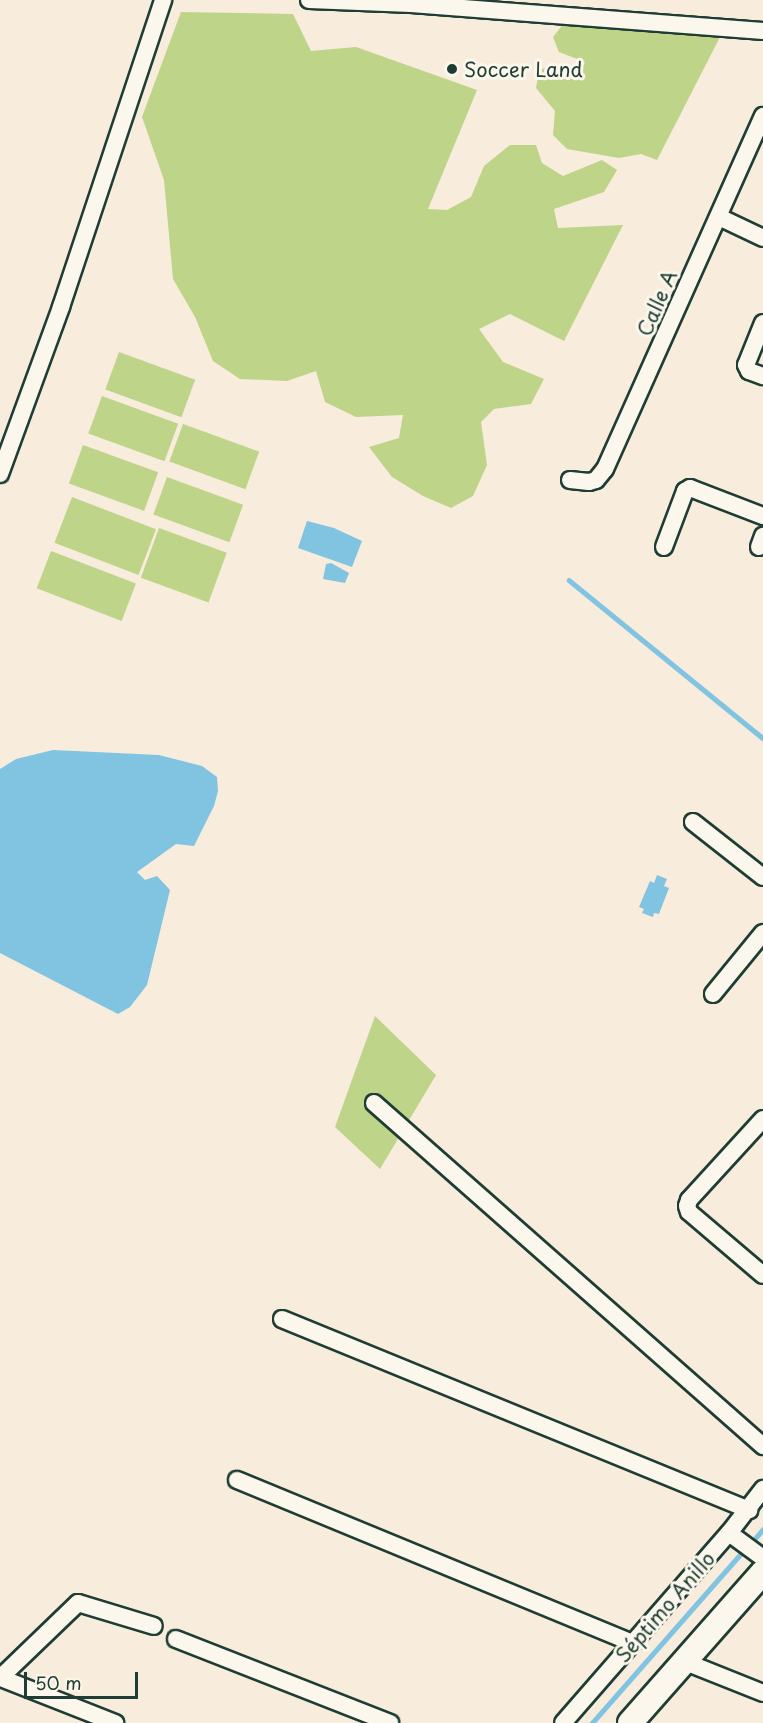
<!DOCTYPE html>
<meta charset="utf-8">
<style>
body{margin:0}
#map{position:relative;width:763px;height:1723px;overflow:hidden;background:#f8ecdc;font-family:"Playpen Sans",sans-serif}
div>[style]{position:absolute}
.green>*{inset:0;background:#bed489;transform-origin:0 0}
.water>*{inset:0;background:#80c4e1}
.stream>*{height:4.5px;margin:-2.25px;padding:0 2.25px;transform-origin:2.25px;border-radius:2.25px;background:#80c4e1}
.roads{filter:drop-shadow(2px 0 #1f3d34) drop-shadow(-2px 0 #1f3d34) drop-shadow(0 2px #1f3d34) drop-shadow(0 -2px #1f3d34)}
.street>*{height:16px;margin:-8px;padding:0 8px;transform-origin:8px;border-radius:8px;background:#fbf7ec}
.secondary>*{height:24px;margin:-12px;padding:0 12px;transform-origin:12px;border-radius:12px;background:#fbf7ec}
.dots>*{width:16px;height:16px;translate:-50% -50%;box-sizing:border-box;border:3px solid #fbf7ec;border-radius:50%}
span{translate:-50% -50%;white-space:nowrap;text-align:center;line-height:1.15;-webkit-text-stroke:6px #fbf7ec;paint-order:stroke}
.poi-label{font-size:20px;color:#1f3d34}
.left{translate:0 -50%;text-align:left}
.street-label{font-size:20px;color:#1f3d34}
.scale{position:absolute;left:24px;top:1672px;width:114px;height:27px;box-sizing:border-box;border:3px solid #1f3d34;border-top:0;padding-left:8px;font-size:18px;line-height:21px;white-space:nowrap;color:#1f3d34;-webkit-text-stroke:4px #fbf7ec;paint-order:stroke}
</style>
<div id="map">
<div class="green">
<div style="clip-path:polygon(181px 12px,293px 14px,311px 51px,356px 47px,477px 90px,428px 209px,447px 210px,471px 197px,484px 166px,510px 145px,536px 145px,542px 163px,563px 176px,602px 160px,617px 170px,604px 192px,554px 209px,558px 228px,623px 225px,564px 341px,510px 314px,479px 329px,503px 362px,544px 379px,531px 404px,494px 409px,481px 422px,487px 465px,473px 496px,451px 508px,423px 496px,392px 477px,369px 447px,399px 438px,403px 415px,356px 417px,325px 402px,316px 371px,287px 381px,240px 379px,213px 361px,195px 317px,173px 279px,164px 180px,142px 117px)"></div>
<div style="clip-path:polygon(564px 23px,720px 37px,657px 160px,641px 154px,619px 158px,567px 149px,553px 135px,555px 111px,536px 88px,539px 70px,552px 66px,576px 79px,585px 62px,559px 52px,553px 37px)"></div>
<div style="left:119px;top:352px;width:81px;height:40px;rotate:20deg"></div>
<div style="left:102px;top:396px;width:81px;height:40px;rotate:20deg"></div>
<div style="left:183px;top:424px;width:81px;height:40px;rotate:20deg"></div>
<div style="left:83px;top:445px;width:80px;height:41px;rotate:20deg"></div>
<div style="left:167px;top:477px;width:81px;height:40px;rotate:20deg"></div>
<div style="left:72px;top:497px;width:90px;height:49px;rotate:21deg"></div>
<div style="left:159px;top:528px;width:72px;height:53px;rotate:20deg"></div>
<div style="left:51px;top:551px;width:91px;height:40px;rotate:21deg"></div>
<div style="clip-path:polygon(375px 1016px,436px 1075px,380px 1169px,335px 1127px)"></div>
</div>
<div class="water">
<div style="clip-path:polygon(307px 521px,334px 528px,362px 541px,352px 567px,298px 548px)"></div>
<div style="clip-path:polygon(331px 563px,349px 573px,345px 583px,323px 579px,326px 564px)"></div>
<div style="clip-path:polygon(53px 750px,159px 755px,202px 766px,217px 777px,218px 791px,214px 806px,194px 846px,176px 844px,137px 872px,145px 880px,157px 876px,170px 890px,147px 985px,130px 1007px,118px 1014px,0 953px,0 769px,16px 759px)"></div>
<div style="clip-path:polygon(657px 875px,667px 879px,664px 886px,669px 888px,659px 914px,654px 913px,653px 917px,642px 913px,644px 909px,639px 907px,650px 881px,654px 883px)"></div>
</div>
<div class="stream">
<div style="left:569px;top:580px;width:250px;rotate:39.2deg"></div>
<div style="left:751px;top:1543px;width:18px;rotate:-49deg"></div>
<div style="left:592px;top:1723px;width:232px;rotate:-48.7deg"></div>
</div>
<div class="roads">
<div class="street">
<div style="left:309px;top:0;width:102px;rotate:2.2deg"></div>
<div style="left:411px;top:4px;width:353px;rotate:4.4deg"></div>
<div style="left:719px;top:217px;width:49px;rotate:25.5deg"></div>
<div style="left:763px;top:323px;width:45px;rotate:112deg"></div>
<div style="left:746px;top:365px;width:7px;rotate:63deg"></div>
<div style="left:749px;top:371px;width:15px;rotate:20deg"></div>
<div style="left:0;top:474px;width:178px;rotate:-69.9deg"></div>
<div style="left:61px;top:307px;width:324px;rotate:-71.6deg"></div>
<div style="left:570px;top:480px;width:19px;rotate:6deg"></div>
<div style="left:589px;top:482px;width:7px;rotate:-16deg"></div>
<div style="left:596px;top:480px;width:14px;rotate:-51deg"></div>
<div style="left:605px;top:469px;width:387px;rotate:-65.9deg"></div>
<div style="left:664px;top:547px;width:60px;rotate:-69.4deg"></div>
<div style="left:685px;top:491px;width:6px;rotate:-31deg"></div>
<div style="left:690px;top:488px;width:78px;rotate:21deg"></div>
<div style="left:759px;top:547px;width:12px;rotate:-70deg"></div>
<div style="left:693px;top:822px;width:89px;rotate:38.2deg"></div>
<div style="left:713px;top:994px;width:79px;rotate:-50.7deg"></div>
<div style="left:374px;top:1103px;width:519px;rotate:41.4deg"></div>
<div style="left:763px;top:1119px;width:110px;rotate:132.4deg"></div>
<div style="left:689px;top:1200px;width:6px;rotate:108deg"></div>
<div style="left:687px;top:1206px;width:6px;rotate:72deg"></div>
<div style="left:689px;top:1212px;width:97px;rotate:40.4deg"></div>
<div style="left:282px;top:1319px;width:505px;rotate:22.24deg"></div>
<div style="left:237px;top:1480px;width:428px;rotate:22.4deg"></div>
<div style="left:729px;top:1533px;width:42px;rotate:36.3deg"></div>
<div style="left:176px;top:1639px;width:230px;rotate:21.4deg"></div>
<div style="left:683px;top:1661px;width:86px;rotate:21.8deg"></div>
<div style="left:0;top:1678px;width:108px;rotate:-43.9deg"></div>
<div style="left:78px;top:1603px;width:79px;rotate:16.8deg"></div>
<div style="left:1px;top:1678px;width:123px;rotate:21.5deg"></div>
<div style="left:563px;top:1723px;width:252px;rotate:-48.9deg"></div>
<div style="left:729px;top:1533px;width:56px;rotate:-52.3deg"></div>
</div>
<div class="secondary">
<div style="left:630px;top:1723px;width:201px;rotate:-48.6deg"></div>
</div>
</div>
<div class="dots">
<div style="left:452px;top:69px;background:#1f3d34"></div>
</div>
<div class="poi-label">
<span class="left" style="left:464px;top:69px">Soccer Land</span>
</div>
<div class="street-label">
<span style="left:657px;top:303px;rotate:-66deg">Calle A</span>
<span style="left:665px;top:1607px;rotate:-49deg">Séptimo Anillo</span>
</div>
<div class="scale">50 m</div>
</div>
